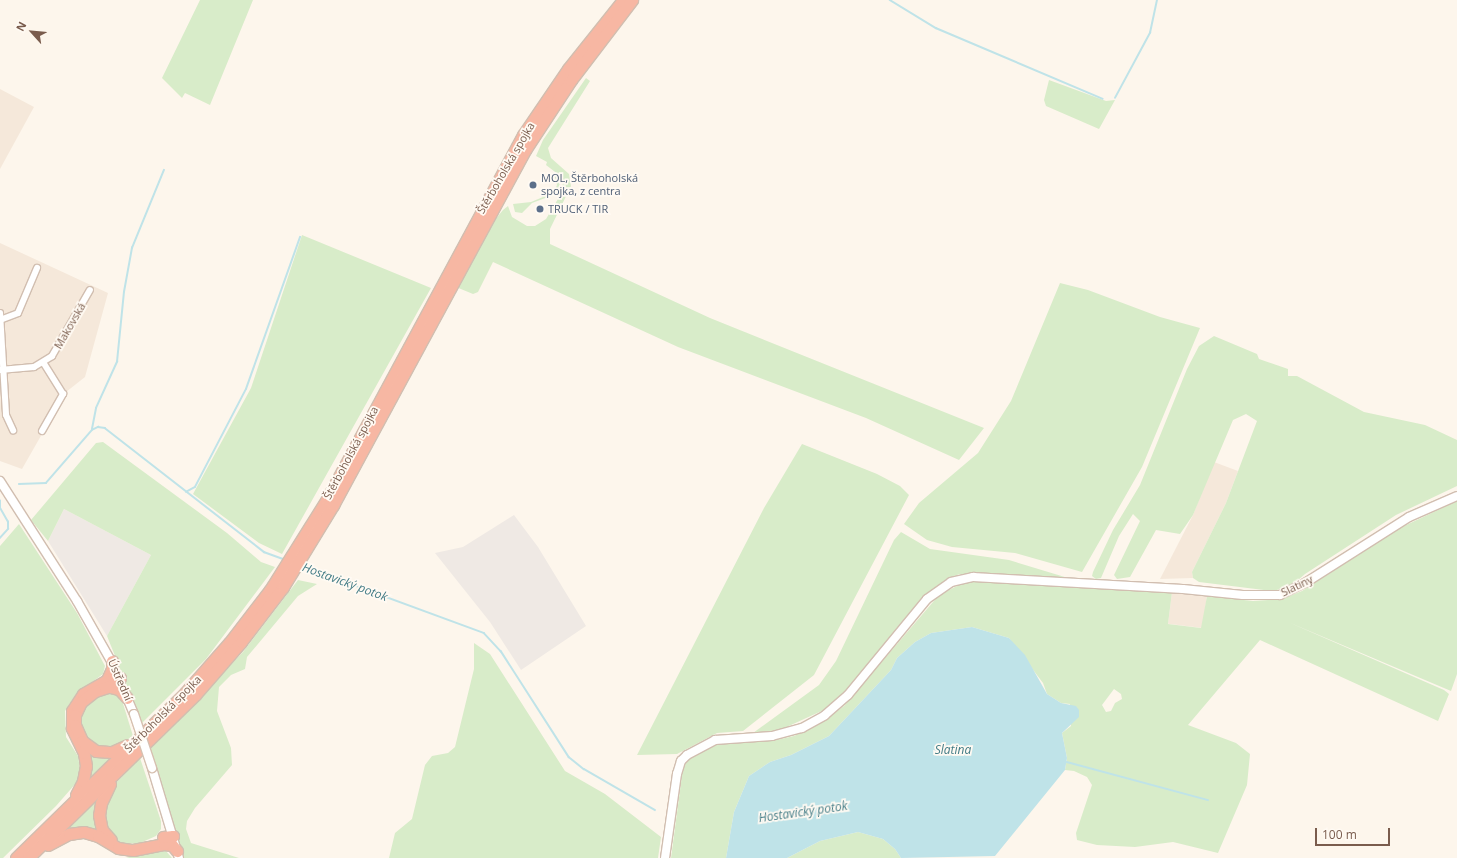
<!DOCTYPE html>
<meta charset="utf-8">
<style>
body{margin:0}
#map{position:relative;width:1457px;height:858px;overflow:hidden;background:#fdf6ec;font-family:"Open Sans",sans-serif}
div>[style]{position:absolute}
.residential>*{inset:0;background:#f5e8da;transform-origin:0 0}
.industrial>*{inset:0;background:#efe9e4}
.green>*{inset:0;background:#d8ecc9}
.water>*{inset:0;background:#bfe3e8}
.stream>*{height:1.5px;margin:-0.75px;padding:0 0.75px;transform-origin:0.75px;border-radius:0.75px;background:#bfe3e8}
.roads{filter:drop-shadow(1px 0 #d1beb0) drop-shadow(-1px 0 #d1beb0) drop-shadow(0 1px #d1beb0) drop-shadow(0 -1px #d1beb0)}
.street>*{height:6px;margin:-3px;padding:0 3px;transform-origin:3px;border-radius:3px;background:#fff}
.secondary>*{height:8px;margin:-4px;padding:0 4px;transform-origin:4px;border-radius:4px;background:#fff}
.highway>*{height:11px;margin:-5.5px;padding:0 5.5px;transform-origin:5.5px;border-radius:5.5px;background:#f7b7a3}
.bridges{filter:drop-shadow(1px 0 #d6c0b0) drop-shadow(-1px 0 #d6c0b0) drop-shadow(0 1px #d6c0b0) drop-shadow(0 -1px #d6c0b0)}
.secondary-bridge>*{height:8px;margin:-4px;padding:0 4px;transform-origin:4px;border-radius:4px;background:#fff}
.dots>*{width:11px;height:11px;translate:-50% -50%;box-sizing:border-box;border:2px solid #fffaf3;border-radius:50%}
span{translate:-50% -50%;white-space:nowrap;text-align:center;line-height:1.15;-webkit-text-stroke:3.5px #fffaf3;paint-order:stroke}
.street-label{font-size:11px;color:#7a5c4d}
.service-label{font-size:11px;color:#4e5e75}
.left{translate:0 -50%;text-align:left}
.water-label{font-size:12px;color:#437c86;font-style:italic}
.north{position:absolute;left:12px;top:12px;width:40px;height:40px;-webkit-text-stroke:3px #fffaf3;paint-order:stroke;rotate:297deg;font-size:11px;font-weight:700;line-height:16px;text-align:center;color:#7a5c4d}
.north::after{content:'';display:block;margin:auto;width:14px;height:18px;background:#7a5c4d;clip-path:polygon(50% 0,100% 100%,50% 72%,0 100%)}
.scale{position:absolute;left:1315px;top:828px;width:75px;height:18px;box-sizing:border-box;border:2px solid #7a5c4d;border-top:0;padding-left:5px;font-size:12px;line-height:14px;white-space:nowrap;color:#7a5c4d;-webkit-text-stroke:3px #fffaf3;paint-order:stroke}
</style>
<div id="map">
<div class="residential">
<div style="clip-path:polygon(0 89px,34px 107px,0 169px)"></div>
<div style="clip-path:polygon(0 243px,108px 293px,85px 377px,66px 392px,22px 469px,0 461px)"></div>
<div style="clip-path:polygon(1214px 462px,1238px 471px,1226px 503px,1192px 572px,1193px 578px,1160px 579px,1193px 515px)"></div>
<div style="left:1172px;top:592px;width:35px;height:32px;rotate:7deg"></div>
</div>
<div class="industrial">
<div style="clip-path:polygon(64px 509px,151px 555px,107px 636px,48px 541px)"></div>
<div style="clip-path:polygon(514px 515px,538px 547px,586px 626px,521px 670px,490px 622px,435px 553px,463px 547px)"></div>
</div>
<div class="green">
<div style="clip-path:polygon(200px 0,253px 0,210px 105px,185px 93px,182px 98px,162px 78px)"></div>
<div style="clip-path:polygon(586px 78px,590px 81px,548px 148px,551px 158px,569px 174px,571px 186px,550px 229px,550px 244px,710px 318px,984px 428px,959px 460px,866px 418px,678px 347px,493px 262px,478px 292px,473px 294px,456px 287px,489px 227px,503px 210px,508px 206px,512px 217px,527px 226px,535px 226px,546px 219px,558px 199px,562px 200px,563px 178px,546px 165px,547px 162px,536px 156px,543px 140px)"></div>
<div style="clip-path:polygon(1049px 80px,1106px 101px,1115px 100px,1099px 129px,1046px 106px,1044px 100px)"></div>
<div style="clip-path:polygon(525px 160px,523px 169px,501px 204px)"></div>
<div style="clip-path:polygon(554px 173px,560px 183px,556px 194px,532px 203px,522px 213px,515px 212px,513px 204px,531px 202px,543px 197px,540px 195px,555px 190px,557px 185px)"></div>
<div style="clip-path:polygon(302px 235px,431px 288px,282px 554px,259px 543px,193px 494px,251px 388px)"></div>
<div style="clip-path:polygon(1060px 283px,1088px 290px,1160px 317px,1200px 328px,1142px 467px,1082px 572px,1015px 553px,952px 547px,927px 540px,904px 524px,919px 503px,978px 453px,1011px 401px)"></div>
<div style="clip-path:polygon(1214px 336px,1257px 354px,1259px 359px,1288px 369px,1288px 376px,1297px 376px,1364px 412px,1425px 425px,1457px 440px,1457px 486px,1396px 515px,1305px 574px,1290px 587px,1272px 591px,1199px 582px,1193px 578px,1192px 572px,1226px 503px,1257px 421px,1246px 414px,1233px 420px,1193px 515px,1180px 534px,1156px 530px,1130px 577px,1117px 579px,1114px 575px,1140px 521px,1133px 514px,1119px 536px,1101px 578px,1096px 579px,1092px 576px,1093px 572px,1113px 530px,1140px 485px,1187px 369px,1199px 346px)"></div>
<div style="clip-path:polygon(103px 442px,227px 533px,261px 562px,275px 567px,206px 659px,142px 723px,107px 636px,151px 555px,64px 509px,48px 541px,31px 520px,96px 443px)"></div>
<div style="clip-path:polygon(802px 444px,877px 474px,900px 486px,909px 495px,814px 675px,743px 731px,717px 733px,677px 754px,637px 755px,764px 508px)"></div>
<div style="clip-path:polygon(evenodd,1457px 501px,1457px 674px,1451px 691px,1288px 622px,1444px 690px,1449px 694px,1438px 721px,1260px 640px,1188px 725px,1236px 743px,1250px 754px,1247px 785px,1218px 853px,1173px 842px,1135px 847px,1097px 845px,1077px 840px,1076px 833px,1092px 785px,1087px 777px,1074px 771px,1065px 770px,1067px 758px,1062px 733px,1071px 726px,1070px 704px,1061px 703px,1047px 694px,1043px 683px,1009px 638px,972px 627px,931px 633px,915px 642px,897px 658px,891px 670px,829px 736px,791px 755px,770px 762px,749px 776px,734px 812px,726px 858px,671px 858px,682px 775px,686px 762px,696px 753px,727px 741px,772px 741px,794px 736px,821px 723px,844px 706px,939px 595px,963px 583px,979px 581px,1172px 592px,1168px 624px,1201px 628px,1207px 596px,1253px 601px,1282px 599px,1302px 591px,1402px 527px,1457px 501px,1114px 689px,1121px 694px,1122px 699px,1115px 703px,1111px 711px,1106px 712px,1102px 705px,1114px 689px)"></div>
<div style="clip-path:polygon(19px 524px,77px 613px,105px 666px,103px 674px,76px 694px,65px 711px,66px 737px,78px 756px,80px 769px,77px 782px,56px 806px,3px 858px,0 858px,0 546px)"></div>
<div style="clip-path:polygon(901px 532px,930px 549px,1009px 560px,1078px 581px,993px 574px,960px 574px,951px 577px,915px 606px,850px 686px,826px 709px,780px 730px,753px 733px,819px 685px,836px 661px,894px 540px)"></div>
<div style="clip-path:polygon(298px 580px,317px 584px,298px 596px,247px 657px,245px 669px,231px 675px,219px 687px,217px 711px,231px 748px,232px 765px,195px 808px,187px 821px,186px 829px,191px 843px,239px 858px,184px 858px,150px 749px,243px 652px)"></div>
<div style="clip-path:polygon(474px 643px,490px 654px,565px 771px,605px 794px,661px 837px,658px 858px,389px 858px,395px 833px,412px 819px,425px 765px,432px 756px,448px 753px,455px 747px,474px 669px)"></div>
<div style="clip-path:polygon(107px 691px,113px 691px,121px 697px,133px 736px,115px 748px,91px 746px,77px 724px,83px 703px)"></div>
<div style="clip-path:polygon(89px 753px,114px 756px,90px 780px,91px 765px)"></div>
<div style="clip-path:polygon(140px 758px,161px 821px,161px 829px,156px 836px,140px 843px,124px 844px,112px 837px,102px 817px,110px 789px)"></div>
<div style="clip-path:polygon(98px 798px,94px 814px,98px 831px,62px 831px)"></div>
<div style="clip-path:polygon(858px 832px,883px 839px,895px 849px,901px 858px,787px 858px,820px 841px)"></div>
<div style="clip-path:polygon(158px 849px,166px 851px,172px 858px,126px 858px)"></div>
</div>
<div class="water">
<div style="clip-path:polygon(972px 627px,1009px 638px,1025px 655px,1047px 694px,1061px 703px,1076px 706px,1079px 710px,1079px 717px,1062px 733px,1067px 758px,1065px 770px,995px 856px,901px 858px,895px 849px,883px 839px,858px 832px,820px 841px,787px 858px,726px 858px,734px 812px,749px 776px,770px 762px,791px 755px,829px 736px,891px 670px,897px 658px,915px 642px,931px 633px)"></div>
</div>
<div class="stream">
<div style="left:890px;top:0;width:54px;rotate:31.3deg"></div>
<div style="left:936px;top:28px;width:181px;rotate:23deg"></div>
<div style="left:1115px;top:98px;width:74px;rotate:-61.7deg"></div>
<div style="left:1150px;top:33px;width:34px;rotate:-78deg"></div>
<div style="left:92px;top:429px;width:21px;rotate:-79deg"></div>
<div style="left:96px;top:408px;width:51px;rotate:-65.5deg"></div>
<div style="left:117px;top:362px;width:70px;rotate:-84.3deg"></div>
<div style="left:124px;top:292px;width:45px;rotate:-79.7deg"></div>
<div style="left:132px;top:248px;width:84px;rotate:-67.7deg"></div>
<div style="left:19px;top:484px;width:27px;rotate:-2deg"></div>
<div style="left:46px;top:483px;width:70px;rotate:-49deg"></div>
<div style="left:92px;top:430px;width:7px;rotate:-27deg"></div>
<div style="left:98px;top:427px;width:7px;rotate:8deg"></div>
<div style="left:105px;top:428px;width:202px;rotate:37.9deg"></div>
<div style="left:264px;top:552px;width:20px;rotate:20deg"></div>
<div style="left:186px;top:492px;width:10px;rotate:-29deg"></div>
<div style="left:195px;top:487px;width:110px;rotate:-62.5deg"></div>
<div style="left:246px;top:389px;width:161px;rotate:-70.4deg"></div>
<div style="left:0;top:538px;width:12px;rotate:-48deg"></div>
<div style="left:8px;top:529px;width:7px;rotate:-90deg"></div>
<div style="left:8px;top:522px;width:16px;rotate:-120deg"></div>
<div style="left:0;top:508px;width:7px;rotate:-90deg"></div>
<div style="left:302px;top:566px;width:194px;rotate:20.2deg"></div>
<div style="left:484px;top:633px;width:25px;rotate:47deg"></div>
<div style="left:501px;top:651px;width:126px;rotate:57.3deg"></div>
<div style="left:569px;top:757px;width:19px;rotate:39deg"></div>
<div style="left:584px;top:769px;width:82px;rotate:30deg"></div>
<div style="left:1067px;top:762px;width:146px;rotate:15.1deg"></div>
</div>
<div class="roads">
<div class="street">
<div style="left:0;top:313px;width:102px;rotate:86.6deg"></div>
<div style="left:6px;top:415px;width:17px;rotate:65deg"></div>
<div style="left:0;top:320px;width:19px;rotate:-21deg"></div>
<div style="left:18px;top:313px;width:49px;rotate:-67.1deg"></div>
<div style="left:0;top:370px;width:34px;rotate:-5deg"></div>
<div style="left:34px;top:367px;width:21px;rotate:-31deg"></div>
<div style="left:52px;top:356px;width:76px;rotate:-60.1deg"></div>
<div style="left:42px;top:431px;width:43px;rotate:-60.4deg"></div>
<div style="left:63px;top:394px;width:36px;rotate:-122deg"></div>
</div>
<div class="secondary">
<div style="left:0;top:481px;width:143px;rotate:57.3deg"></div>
<div style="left:77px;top:601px;width:75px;rotate:60.4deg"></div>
<div style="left:125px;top:693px;width:23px;rotate:67deg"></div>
<div style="left:152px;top:768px;width:94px;rotate:73.3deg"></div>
<div style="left:665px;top:858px;width:85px;rotate:-81.9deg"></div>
<div style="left:677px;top:774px;width:14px;rotate:-73deg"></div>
<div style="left:681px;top:761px;width:8px;rotate:-45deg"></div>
<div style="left:687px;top:755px;width:32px;rotate:-28deg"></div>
<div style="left:715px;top:740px;width:57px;rotate:-4deg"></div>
<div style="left:772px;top:736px;width:31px;rotate:-15deg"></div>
<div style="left:802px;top:728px;width:26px;rotate:-29deg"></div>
<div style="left:825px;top:715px;width:30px;rotate:-41deg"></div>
<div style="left:848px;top:695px;width:124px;rotate:-50.5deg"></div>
<div style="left:927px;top:599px;width:29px;rotate:-35deg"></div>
<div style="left:951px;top:582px;width:23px;rotate:-13deg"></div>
<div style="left:973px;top:577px;width:210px;rotate:3.3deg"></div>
<div style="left:1183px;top:589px;width:60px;rotate:5.7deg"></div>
<div style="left:1243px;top:595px;width:37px"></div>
<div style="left:1280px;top:595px;width:28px;rotate:-26deg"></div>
<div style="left:1305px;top:583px;width:123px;rotate:-32.4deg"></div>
<div style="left:1409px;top:517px;width:52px;rotate:-23.6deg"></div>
</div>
<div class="highway">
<div style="left:107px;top:680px;width:12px;rotate:-66deg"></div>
<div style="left:112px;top:669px;width:8px;rotate:-90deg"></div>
<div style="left:110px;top:687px;width:9px;rotate:13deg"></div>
<div style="left:119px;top:689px;width:12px;rotate:48deg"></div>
<div style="left:110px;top:784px;width:21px;rotate:115deg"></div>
<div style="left:101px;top:803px;width:12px;rotate:99deg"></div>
<div style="left:99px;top:815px;width:15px;rotate:79deg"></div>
<div style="left:102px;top:830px;width:13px;rotate:48deg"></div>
<div style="left:76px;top:795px;width:16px;rotate:-63deg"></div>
<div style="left:83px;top:781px;width:15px;rotate:-79deg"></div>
<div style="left:86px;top:766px;width:13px;rotate:-99deg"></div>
<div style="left:84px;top:753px;width:28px;rotate:-116deg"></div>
<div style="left:72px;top:728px;width:17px;rotate:-90deg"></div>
<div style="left:72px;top:711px;width:20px;rotate:-57deg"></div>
<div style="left:83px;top:694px;width:34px;rotate:-30deg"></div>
<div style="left:113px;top:677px;width:7px;rotate:8deg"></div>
<div style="left:120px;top:678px;width:7px;rotate:117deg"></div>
<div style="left:117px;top:684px;width:23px;rotate:162deg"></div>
<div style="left:95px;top:691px;width:18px;rotate:142deg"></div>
<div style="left:81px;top:702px;width:14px;rotate:115deg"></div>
<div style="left:75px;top:715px;width:10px;rotate:90deg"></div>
<div style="left:75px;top:725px;width:17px;rotate:66deg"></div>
<div style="left:82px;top:741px;width:17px;rotate:36deg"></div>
<div style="left:96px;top:751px;width:16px;rotate:4deg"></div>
<div style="left:112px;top:752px;width:17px;rotate:-24deg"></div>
<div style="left:164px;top:844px;width:8px;rotate:7deg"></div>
<div style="left:172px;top:845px;width:8px;rotate:50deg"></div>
<div style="left:48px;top:845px;width:24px;rotate:-28deg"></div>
<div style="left:69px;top:834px;width:15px;rotate:-8deg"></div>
<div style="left:84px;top:832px;width:15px;rotate:16deg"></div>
<div style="left:98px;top:836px;width:23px;rotate:31deg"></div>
<div style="left:118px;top:848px;width:15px;rotate:8deg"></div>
<div style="left:133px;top:850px;width:32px;rotate:-11deg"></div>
<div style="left:164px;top:844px;width:12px;rotate:-42deg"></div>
<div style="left:173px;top:836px;width:10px;rotate:174deg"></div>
<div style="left:16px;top:858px;width:236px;rotate:-44.3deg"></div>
<div style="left:185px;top:693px;width:67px;rotate:-48.7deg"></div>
<div style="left:229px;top:643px;width:67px;rotate:-52.3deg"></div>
<div style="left:270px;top:590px;width:107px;rotate:-57.9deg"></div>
<div style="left:327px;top:499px;width:413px;rotate:-61.7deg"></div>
<div style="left:523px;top:135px;width:80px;rotate:-55.7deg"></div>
<div style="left:568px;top:69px;width:88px;rotate:-51.4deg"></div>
<div style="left:28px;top:858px;width:233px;rotate:-44.3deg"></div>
<div style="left:195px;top:695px;width:70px;rotate:-49deg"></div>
<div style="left:241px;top:642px;width:69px;rotate:-52.6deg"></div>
<div style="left:283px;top:587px;width:96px;rotate:-58.6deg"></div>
<div style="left:333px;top:505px;width:404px;rotate:-61.6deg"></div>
<div style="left:525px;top:150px;width:84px;rotate:-56.7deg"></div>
<div style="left:571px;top:80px;width:101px;rotate:-52.7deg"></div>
</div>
</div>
<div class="bridges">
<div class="secondary-bridge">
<div style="left:134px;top:714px;width:57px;rotate:71.6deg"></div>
</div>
</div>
<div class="dots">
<div style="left:533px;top:185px;background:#5c6f8a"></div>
<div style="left:540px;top:209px;background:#5c6f8a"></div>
</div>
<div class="street-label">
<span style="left:506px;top:168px;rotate:-60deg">Štěrboholská spojka</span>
<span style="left:70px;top:326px;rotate:-60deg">Makovská</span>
<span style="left:351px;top:453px;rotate:-62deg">Štěrboholská spojka</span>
<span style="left:1297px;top:586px;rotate:-26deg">Slatiny</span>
<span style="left:120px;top:680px;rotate:66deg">Ústřední</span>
<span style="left:163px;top:714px;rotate:-45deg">Štěrboholská spojka</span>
</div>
<div class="service-label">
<span class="left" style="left:541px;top:185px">MOL, Štěrboholská<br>spojka, z centra</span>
<span class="left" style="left:548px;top:209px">TRUCK / TIR</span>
</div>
<div class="water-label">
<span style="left:345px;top:582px;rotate:20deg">Hostavický potok</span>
<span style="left:953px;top:750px">Slatina</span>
<span style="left:803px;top:812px;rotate:-8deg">Hostavický potok</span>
</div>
<div class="north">N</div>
<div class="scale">100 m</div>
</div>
